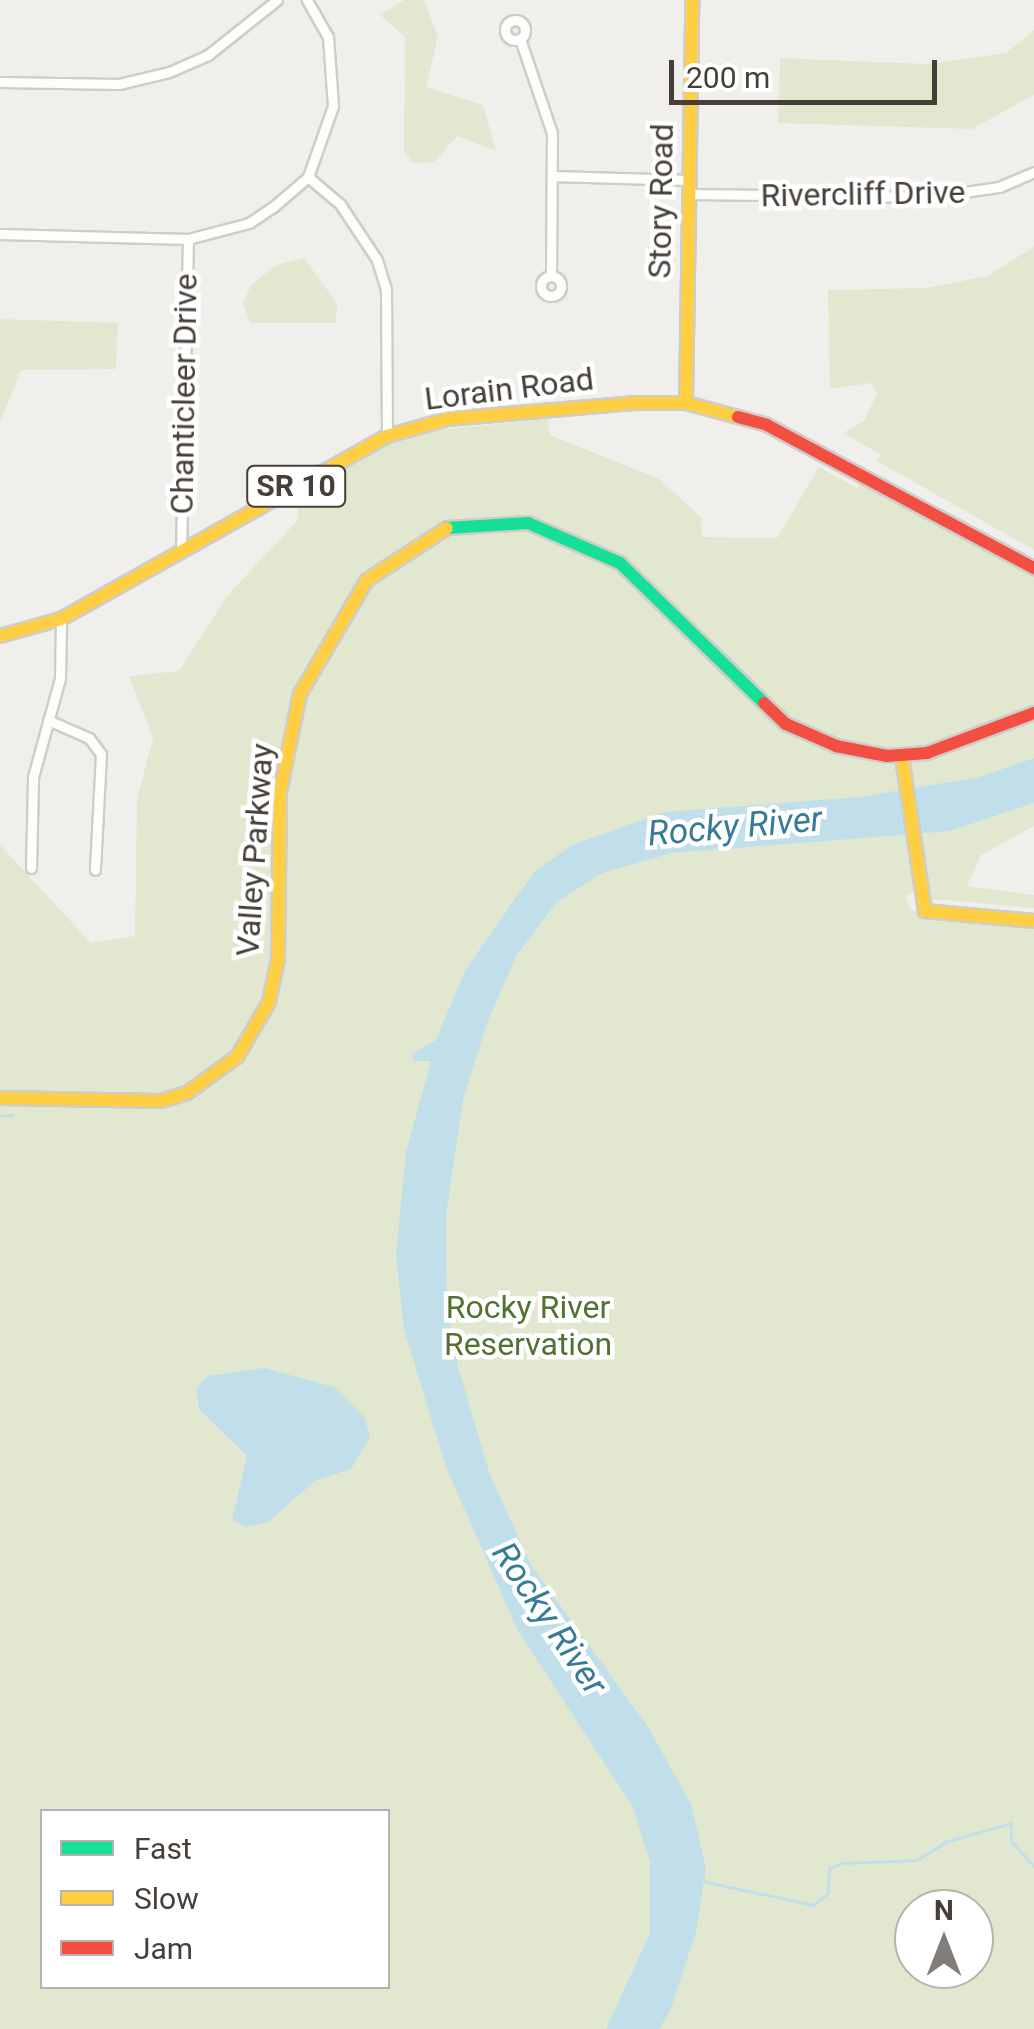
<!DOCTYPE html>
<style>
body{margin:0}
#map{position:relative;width:1034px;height:2029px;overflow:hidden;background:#f1efec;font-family:Roboto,sans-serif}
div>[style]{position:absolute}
.green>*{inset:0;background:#e1e8cf}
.water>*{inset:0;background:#c1dfea}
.stream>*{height:2.5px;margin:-1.25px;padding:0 1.25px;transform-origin:1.25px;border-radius:1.25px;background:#c1dfea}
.roads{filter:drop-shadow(2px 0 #cfcdca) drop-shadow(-2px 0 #cfcdca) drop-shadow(0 2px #cfcdca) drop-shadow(0 -2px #cfcdca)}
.street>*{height:9px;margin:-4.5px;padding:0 4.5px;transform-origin:4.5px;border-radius:4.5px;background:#fdfdfc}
.street>.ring{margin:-4.5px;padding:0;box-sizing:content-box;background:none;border:9px solid #fdfdfc;border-radius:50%}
.fast>*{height:12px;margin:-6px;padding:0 6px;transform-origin:6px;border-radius:6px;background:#16e098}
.slow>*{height:12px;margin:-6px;padding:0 6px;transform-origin:6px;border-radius:6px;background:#ffcf43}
.jam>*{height:12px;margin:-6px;padding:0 6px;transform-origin:6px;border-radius:6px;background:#f24e42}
span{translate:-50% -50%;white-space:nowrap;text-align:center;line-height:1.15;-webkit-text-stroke:9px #fff;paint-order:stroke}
.shield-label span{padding:2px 8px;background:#fff;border:2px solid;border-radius:8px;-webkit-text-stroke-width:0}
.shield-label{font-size:30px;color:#463f39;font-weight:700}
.street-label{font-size:32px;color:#463f39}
.park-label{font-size:32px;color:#527231}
.water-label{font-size:35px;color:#387b99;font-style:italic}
.legend{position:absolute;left:40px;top:1809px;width:350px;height:180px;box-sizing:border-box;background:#fff;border:2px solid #b5b2b0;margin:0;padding:12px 18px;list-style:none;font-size:30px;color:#463f39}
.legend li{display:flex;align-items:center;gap:20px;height:50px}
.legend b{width:50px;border:2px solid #b5b2b0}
.north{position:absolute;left:894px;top:1889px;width:100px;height:100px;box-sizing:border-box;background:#fff;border:2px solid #b5b2b0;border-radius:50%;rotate:0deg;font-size:28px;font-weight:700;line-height:40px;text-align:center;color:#463f39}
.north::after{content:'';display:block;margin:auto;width:35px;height:45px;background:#827d78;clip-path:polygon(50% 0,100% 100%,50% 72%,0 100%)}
.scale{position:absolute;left:669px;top:60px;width:268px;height:45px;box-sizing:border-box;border:5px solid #463f39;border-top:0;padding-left:12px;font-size:30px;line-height:35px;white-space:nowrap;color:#463f39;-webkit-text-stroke:8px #fff;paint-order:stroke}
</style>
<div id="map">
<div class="green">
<div style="clip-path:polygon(404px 0,424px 0,438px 37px,426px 87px,483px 105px,496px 151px,457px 136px,434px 162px,413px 163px,404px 151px,405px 37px,380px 15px)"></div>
<div style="clip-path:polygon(1034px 30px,1034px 95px,972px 129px,778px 123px,780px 58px,927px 64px,1006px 53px)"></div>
<div style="clip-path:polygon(1034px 247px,1034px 550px,877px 461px,880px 454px,843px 433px,864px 421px,877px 393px,871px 383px,830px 389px,828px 290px,927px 288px,987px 276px)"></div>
<div style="clip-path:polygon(304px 258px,337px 303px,336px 323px,250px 323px,243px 303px,251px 285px,276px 265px)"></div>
<div style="clip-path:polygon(0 319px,118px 323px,116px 369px,21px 370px,0 422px)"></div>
<div style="clip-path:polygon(evenodd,548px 419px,550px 435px,659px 479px,701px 517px,702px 537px,777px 538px,819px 467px,857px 488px,869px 470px,1034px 569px,1034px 826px,981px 855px,967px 886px,1034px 895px,1034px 908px,919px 898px,917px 890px,906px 896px,910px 910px,1034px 921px,1034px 2029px,0 2029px,0 845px,91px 943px,135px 936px,137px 800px,153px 738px,129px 676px,179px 671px,227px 596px,298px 520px,299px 488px,396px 434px,548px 419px,42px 1812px,388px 1812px,388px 1986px,42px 1986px,42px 1812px,548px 419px,914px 1909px,974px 1909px,974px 1969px,914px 1969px,914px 1909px)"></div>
</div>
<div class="water">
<div style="clip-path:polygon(1034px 758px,1034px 803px,950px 831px,672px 853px,602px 873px,557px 902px,517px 955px,488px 1020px,463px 1100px,446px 1215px,447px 1307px,458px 1367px,490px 1475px,531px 1565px,648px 1727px,691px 1804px,706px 1868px,696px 1932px,670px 2011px,659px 2029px,606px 2029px,650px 1933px,650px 1862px,633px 1807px,518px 1631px,446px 1467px,404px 1329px,396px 1256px,406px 1152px,431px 1061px,413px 1061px,412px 1054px,436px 1040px,466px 969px,534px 872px,572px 845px,665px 812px,859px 797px,979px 777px)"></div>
<div style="clip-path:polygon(264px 1368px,334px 1387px,365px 1418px,370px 1437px,351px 1469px,316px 1480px,268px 1522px,245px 1527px,232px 1519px,247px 1456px,199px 1409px,196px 1389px,207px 1376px)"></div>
</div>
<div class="stream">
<div style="left:0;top:1116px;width:12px;rotate:-5deg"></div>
<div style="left:702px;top:1881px;width:115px;rotate:12.1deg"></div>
<div style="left:814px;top:1905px;width:18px;rotate:-41deg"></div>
<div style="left:828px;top:1893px;width:24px;rotate:-88deg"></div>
<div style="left:829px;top:1869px;width:13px;rotate:-27deg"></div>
<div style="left:841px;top:1863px;width:76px;rotate:-2.3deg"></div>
<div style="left:917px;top:1860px;width:36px;rotate:-32deg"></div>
<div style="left:948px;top:1841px;width:66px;rotate:-15.9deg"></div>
<div style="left:1011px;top:1823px;width:19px;rotate:87deg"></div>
<div style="left:1012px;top:1842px;width:33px;rotate:47deg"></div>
</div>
<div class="roads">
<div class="street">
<div class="ring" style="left:505px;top:20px;width:11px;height:11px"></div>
<div style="left:520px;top:39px;width:99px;rotate:71.2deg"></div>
<div style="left:552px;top:133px;width:143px;rotate:90.4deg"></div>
<div style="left:0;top:82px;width:119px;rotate:1deg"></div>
<div style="left:119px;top:84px;width:51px;rotate:-13.5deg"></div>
<div style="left:169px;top:72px;width:43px;rotate:-23.6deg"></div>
<div style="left:208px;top:55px;width:88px;rotate:-38.6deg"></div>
<div style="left:553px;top:176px;width:135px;rotate:1.7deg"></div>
<div style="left:308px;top:177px;width:42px;rotate:40.2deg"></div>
<div style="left:340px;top:204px;width:67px;rotate:56.5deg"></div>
<div style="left:377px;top:260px;width:30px;rotate:73deg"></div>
<div style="left:386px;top:289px;width:147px;rotate:89.6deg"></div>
<div style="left:688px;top:194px;width:243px;rotate:0.7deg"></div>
<div style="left:931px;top:197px;width:69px;rotate:-8.4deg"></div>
<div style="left:999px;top:187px;width:38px;rotate:-23deg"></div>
<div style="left:0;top:234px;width:188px;rotate:1.5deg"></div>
<div style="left:188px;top:239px;width:63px;rotate:-14.7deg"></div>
<div style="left:249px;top:223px;width:29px;rotate:-34deg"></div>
<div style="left:273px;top:207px;width:46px;rotate:-40.6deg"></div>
<div style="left:308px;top:177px;width:75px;rotate:-70.6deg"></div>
<div style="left:333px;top:106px;width:69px;rotate:-94.1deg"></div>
<div style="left:328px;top:37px;width:43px;rotate:-119.6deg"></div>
<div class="ring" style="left:541px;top:276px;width:11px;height:11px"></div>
<div style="left:181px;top:550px;width:311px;rotate:-88.7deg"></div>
<div style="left:48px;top:720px;width:45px;rotate:23.7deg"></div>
<div style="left:89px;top:738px;width:20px;rotate:53deg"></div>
<div style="left:101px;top:754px;width:116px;rotate:93deg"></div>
<div style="left:31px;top:868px;width:91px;rotate:-88.7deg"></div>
<div style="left:33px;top:777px;width:103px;rotate:-74.7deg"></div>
<div style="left:60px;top:678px;width:59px;rotate:-89deg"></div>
</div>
<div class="fast">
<div style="left:447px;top:528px;width:81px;rotate:-3.5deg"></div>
<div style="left:528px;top:523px;width:100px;rotate:23.5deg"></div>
<div style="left:620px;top:563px;width:201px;rotate:44.2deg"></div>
</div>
<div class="slow">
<div style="left:686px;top:403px;width:403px;rotate:-89.1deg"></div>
<div style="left:0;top:636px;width:63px;rotate:-15.6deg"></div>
<div style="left:61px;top:619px;width:374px;rotate:-29.3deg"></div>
<div style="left:387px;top:436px;width:63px;rotate:-15.6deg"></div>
<div style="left:448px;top:419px;width:186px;rotate:-4.9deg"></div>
<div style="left:633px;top:403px;width:53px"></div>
<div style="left:686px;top:403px;width:54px;rotate:15.1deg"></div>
<div style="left:902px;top:757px;width:156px;rotate:81.5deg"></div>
<div style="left:925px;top:911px;width:109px;rotate:5.2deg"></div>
<div style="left:0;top:1098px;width:161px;rotate:1.1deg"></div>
<div style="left:161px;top:1101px;width:27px;rotate:-17deg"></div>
<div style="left:187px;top:1093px;width:62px;rotate:-35.8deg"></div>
<div style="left:237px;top:1057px;width:64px;rotate:-59.8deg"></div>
<div style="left:269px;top:1002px;width:44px;rotate:-78.2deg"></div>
<div style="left:278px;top:959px;width:167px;rotate:-89.3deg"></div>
<div style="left:280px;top:792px;width:100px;rotate:-78.5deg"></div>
<div style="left:300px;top:694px;width:132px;rotate:-59.6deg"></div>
<div style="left:367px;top:580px;width:95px;rotate:-33deg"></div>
</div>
<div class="jam">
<div style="left:738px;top:417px;width:30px;rotate:15deg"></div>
<div style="left:767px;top:425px;width:303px;rotate:28.2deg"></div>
<div style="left:764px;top:703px;width:30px;rotate:44deg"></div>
<div style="left:786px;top:724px;width:55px;rotate:23.7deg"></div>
<div style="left:836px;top:746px;width:52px;rotate:11.1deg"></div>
<div style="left:887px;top:756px;width:40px;rotate:-4.3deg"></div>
<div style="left:927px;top:753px;width:114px;rotate:-20.5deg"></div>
</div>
</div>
<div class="shield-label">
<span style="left:296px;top:486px">SR 10</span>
</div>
<div class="street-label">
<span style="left:863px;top:194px;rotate:-1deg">Rivercliff Drive</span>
<span style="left:661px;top:201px;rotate:-89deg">Story Road</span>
<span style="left:509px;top:389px;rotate:-7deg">Lorain Road</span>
<span style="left:184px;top:394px;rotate:-89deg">Chanticleer Drive</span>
<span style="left:255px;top:850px;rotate:-86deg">Valley Parkway</span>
</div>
<div class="park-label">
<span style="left:528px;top:1326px">Rocky River<br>Reservation</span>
</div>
<div class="water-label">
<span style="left:735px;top:827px;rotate:-5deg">Rocky River</span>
<span style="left:549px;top:1619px;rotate:56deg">Rocky River</span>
</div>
<ul class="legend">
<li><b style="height:12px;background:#16e098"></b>Fast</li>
<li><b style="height:12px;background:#ffcf43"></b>Slow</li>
<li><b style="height:12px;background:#f24e42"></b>Jam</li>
</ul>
<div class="north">N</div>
<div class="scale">200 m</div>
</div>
